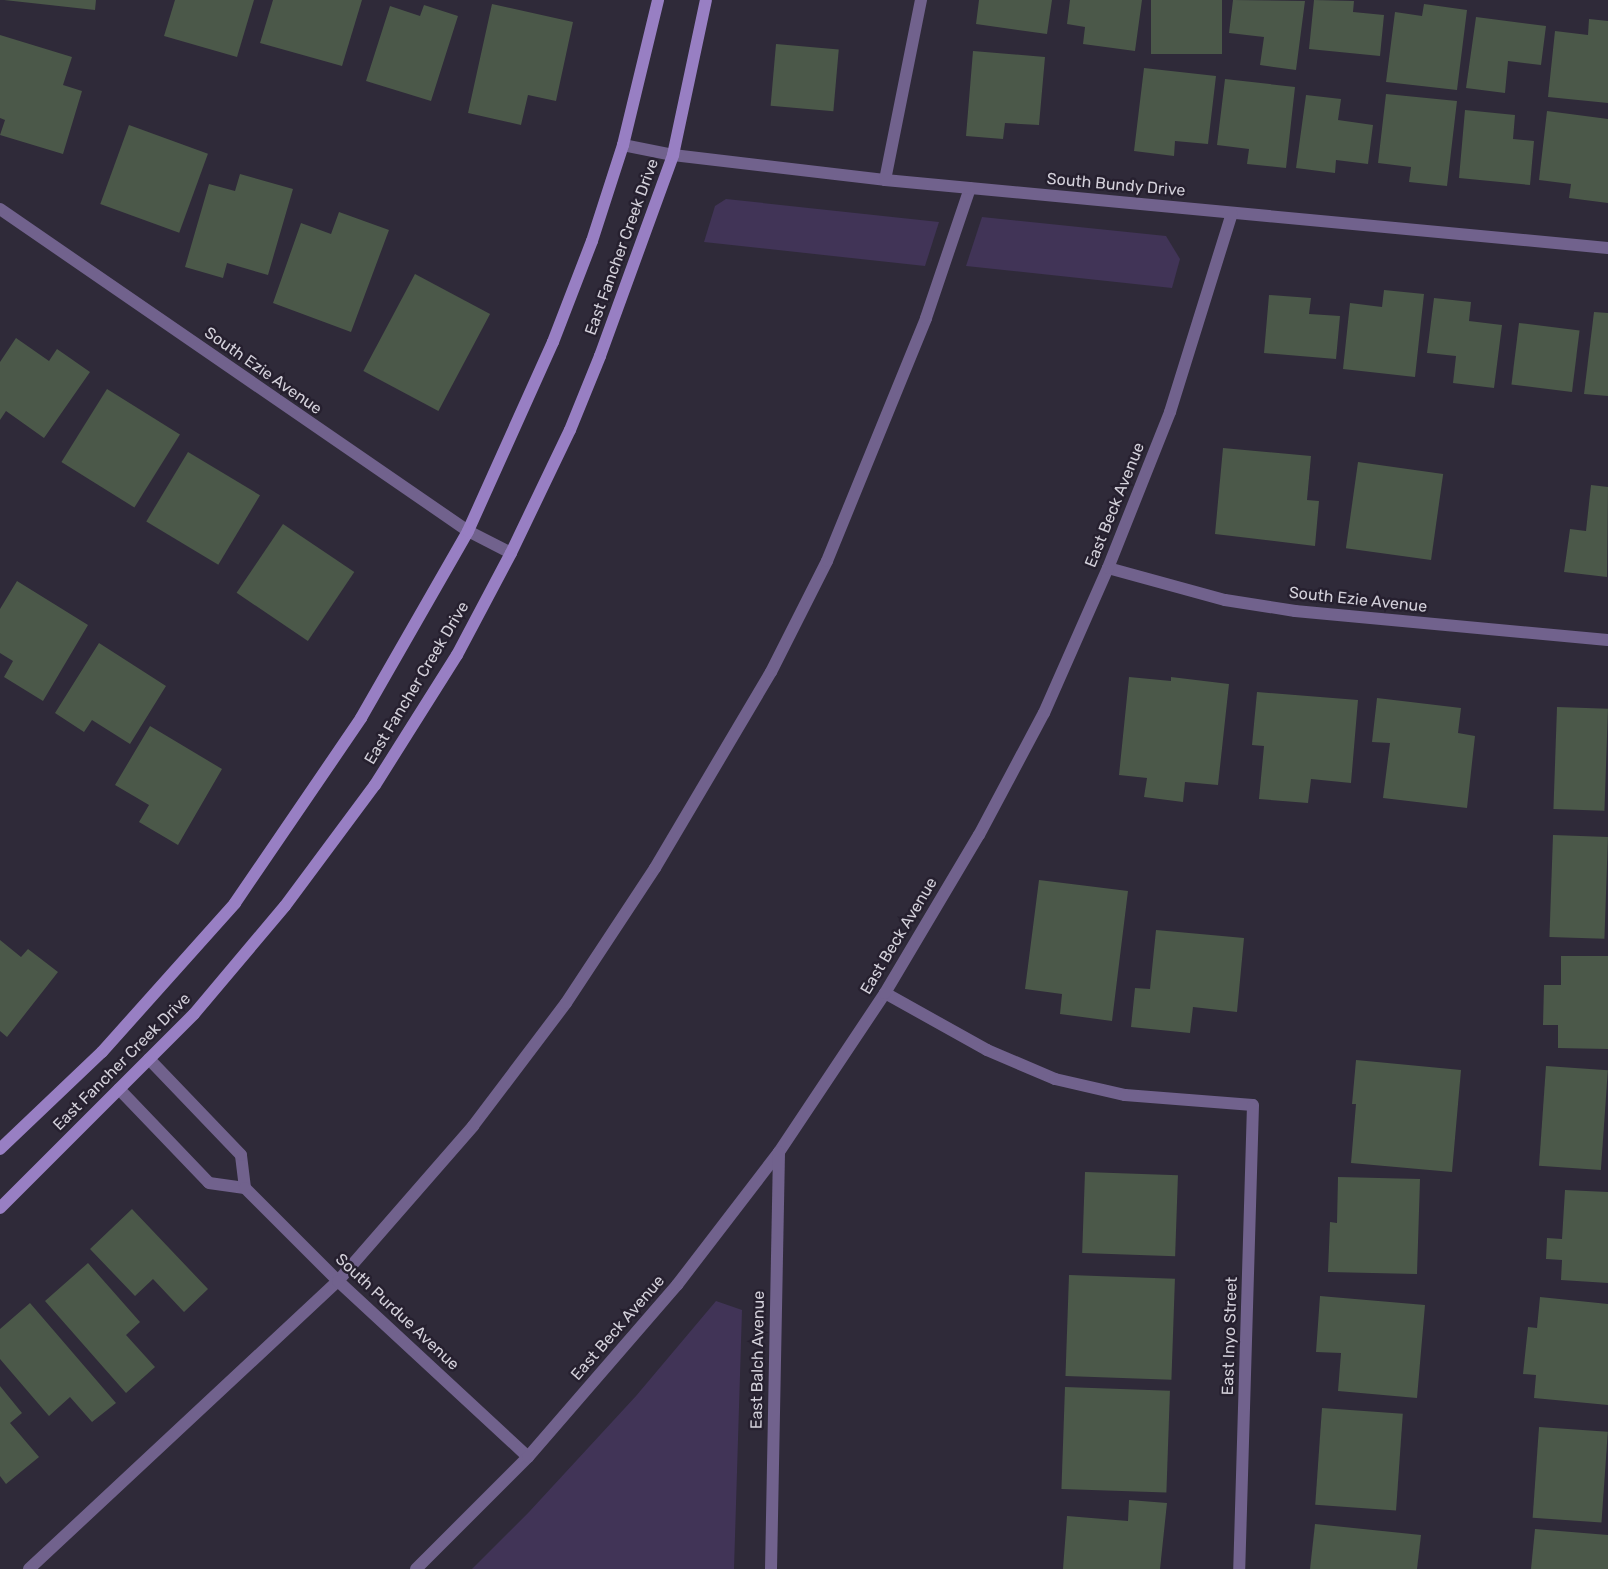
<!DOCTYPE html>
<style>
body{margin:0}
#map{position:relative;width:1608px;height:1569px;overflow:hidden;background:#2f2a39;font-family:Rubik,sans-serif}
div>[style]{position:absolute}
.green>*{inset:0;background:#413457}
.building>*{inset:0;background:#4b5849;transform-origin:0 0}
.lane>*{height:12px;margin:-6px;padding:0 6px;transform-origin:6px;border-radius:6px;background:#71628d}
.street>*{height:12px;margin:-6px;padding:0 6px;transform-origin:6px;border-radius:6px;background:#71628d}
.secondary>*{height:12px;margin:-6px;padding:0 6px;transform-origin:6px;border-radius:6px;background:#987fc3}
span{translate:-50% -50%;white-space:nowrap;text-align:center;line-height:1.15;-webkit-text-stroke:5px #26202f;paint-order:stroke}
.street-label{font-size:16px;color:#d3d0da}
</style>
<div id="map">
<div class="green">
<div style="clip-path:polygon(726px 199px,939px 222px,925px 266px,704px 242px,715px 206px)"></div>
<div style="clip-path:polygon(982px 217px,1166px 236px,1180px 259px,1172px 288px,966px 266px)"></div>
<div style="clip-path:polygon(716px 1301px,742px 1310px,734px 1569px,472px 1569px,529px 1512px,636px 1396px)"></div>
</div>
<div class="building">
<div style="clip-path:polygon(4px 0,96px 0,95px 10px)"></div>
<div style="clip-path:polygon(175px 0,254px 0,237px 57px,164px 36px)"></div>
<div style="clip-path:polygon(273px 0,362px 0,342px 66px,260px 43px)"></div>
<div style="clip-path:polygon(979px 0,1052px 0,1047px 34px,976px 24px)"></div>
<div style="clip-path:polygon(1070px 0,1142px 0,1135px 51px,1083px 44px,1085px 27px,1067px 24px)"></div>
<div style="left:1151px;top:0;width:71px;height:54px"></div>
<div style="clip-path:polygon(1233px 0,1305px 1px,1296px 70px,1260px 65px,1264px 37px,1229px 33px)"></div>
<div style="clip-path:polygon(1314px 0,1354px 1px,1353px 12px,1384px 15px,1380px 56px,1309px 49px)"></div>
<div style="clip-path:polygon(492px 4px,573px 22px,556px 101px,528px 95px,521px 125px,468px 113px)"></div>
<div style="clip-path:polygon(1424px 4px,1467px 10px,1457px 90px,1386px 82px,1395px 12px,1422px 16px)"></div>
<div style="clip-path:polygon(424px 5px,458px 16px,431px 101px,366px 81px,390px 6px,420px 16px)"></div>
<div style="clip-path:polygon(1476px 17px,1546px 26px,1541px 65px,1508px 61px,1505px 93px,1466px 88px)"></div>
<div style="clip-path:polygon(1589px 19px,1608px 21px,1608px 103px,1548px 97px,1555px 31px,1588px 35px)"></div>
<div style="clip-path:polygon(0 35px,72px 57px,63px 85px,82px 91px,63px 154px,0 135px,5px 120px,0 118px)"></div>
<div style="left:776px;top:44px;width:63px;height:62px;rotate:5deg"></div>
<div style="clip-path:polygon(973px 51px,1045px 57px,1039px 125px,1005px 123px,1003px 139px,966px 136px)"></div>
<div style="clip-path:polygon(1144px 68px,1216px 76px,1208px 144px,1175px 141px,1174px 156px,1134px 151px)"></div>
<div style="clip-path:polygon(1225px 79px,1295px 87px,1286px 168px,1247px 164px,1249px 149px,1217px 145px)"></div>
<div style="clip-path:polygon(1386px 94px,1457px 101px,1447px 186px,1409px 182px,1411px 167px,1378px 163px)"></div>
<div style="clip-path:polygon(1306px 95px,1341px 99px,1338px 120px,1373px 125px,1368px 164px,1336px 160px,1335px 173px,1296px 168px)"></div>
<div style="clip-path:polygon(1465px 110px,1515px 115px,1513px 139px,1534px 141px,1530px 185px,1459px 178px)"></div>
<div style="clip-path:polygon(1547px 111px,1608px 119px,1608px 203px,1569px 198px,1571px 184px,1539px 180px)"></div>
<div style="left:129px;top:125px;width:84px;height:84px;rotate:20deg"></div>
<div style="clip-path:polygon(240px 174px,293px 189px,268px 275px,227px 263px,223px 278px,185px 267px,209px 184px,235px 191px)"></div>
<div style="clip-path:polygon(339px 212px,389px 230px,351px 332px,273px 303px,301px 223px,331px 234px)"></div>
<div style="left:415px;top:274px;width:85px;height:110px;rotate:28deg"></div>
<div style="clip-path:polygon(1384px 290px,1424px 294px,1415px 377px,1343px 369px,1350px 303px,1382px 307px)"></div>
<div style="clip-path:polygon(1269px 295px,1311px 298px,1309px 314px,1340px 316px,1336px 359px,1264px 353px)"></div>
<div style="clip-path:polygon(1434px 298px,1471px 302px,1469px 321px,1502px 325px,1494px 388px,1453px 383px,1456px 356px,1427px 353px)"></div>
<div style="clip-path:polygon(1594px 312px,1608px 313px,1608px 396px,1584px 394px)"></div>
<div style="left:1519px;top:323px;width:61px;height:62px;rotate:7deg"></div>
<div style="clip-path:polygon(16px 338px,49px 361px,57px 349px,90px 372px,44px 438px,6px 411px,0 420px,0 362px)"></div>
<div style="left:107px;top:389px;width:86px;height:86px;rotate:32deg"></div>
<div style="clip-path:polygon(1223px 448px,1311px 456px,1307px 500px,1319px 501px,1315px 546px,1215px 534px)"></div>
<div style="left:188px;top:452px;width:84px;height:81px;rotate:31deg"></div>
<div style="left:1358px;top:462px;width:86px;height:87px;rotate:8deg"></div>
<div style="clip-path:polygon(1591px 485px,1608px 487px,1607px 577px,1564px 572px,1570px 529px,1586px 531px)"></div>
<div style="left:283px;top:524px;width:86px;height:83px;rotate:34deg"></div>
<div style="clip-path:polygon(17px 581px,88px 625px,43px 701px,4px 677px,13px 661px,0 653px,0 609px)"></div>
<div style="clip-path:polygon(99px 643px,166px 686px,130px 744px,92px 720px,84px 732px,55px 713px)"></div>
<div style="clip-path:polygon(1129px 677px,1171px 681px,1171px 677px,1229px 684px,1218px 785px,1185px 782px,1183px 802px,1144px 797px,1147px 778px,1119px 775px)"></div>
<div style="clip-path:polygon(1257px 692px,1358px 700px,1351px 783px,1311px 779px,1308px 803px,1259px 799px,1264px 746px,1252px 745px)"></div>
<div style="clip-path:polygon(1377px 698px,1461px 708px,1458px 733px,1475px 736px,1467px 808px,1383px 798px,1390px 743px,1372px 742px)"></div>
<div style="left:1557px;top:707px;width:51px;height:102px;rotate:2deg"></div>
<div style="clip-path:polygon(150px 726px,222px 769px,178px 845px,139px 822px,149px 805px,115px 785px)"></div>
<div style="left:1553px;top:835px;width:55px;height:102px;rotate:2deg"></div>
<div style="clip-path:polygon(1039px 880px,1128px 891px,1112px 1021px,1060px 1014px,1062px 994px,1025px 989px)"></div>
<div style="clip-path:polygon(1156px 930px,1244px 938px,1237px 1012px,1193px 1007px,1190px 1033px,1131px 1027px,1135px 988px,1150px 989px)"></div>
<div style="clip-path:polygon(0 940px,21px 957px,28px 949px,58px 972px,7px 1037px,0 1031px)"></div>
<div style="clip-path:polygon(1561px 956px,1608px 956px,1608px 1049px,1558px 1048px,1558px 1025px,1543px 1025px,1544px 985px,1561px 985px)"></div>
<div style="clip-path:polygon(1356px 1060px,1461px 1070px,1452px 1172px,1351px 1163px,1356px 1104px,1352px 1104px)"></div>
<div style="left:1546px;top:1066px;width:62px;height:100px;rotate:4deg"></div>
<div style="left:1085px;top:1172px;width:93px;height:81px;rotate:2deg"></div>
<div style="clip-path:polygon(1338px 1177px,1420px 1179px,1417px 1274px,1328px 1272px,1330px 1222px,1337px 1223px)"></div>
<div style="clip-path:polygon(1565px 1190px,1608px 1192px,1608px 1283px,1561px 1280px,1562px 1260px,1546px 1259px,1547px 1238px,1562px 1239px)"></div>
<div style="clip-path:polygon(132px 1209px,208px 1289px,184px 1312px,153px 1279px,135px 1296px,90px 1249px)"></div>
<div style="clip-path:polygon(88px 1263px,140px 1322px,126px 1335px,155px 1367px,126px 1393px,45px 1301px)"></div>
<div style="left:1069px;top:1275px;width:106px;height:101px;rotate:2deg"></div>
<div style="clip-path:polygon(1320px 1296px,1425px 1305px,1417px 1398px,1338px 1391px,1341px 1353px,1316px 1352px)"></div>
<div style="clip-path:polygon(1540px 1297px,1608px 1304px,1608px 1405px,1534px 1398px,1536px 1375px,1523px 1374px,1528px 1327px,1537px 1328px)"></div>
<div style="clip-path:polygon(30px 1303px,116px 1403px,92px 1422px,70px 1397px,49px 1416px,0 1359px,0 1329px)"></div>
<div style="clip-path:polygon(0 1386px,22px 1413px,10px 1423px,39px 1457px,6px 1484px,0 1476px)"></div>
<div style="left:1065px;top:1387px;width:105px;height:102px;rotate:2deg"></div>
<div style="left:1322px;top:1408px;width:81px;height:97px;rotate:4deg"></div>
<div style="left:1539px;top:1427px;width:69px;height:91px;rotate:4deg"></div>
<div style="clip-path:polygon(1129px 1500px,1167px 1503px,1160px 1569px,1063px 1569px,1067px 1516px,1128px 1521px)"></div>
<div style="clip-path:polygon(1315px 1524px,1421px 1535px,1417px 1569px,1310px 1569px)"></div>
<div style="clip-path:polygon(1535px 1529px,1608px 1535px,1608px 1569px,1531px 1569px)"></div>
</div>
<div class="lane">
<div style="left:29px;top:1569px;width:422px;rotate:-43deg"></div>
<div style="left:338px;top:1281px;width:206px;rotate:-48.9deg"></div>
<div style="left:473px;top:1126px;width:154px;rotate:-52.9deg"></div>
<div style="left:566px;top:1003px;width:162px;rotate:-56.6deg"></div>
<div style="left:655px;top:868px;width:228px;rotate:-59.4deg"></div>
<div style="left:771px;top:672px;width:124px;rotate:-63.2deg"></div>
<div style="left:827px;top:561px;width:262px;rotate:-67.8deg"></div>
<div style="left:926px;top:318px;width:137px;rotate:-71.3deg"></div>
</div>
<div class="street">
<div style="left:623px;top:145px;width:51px;rotate:11.3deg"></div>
<div style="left:673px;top:155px;width:213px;rotate:6.7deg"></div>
<div style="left:885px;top:180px;width:726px;rotate:5.37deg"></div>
<div style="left:885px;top:180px;width:184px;rotate:-78.7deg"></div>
<div style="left:0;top:209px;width:568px;rotate:34.53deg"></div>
<div style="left:468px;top:531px;width:48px;rotate:27.1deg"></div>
<div style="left:1108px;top:568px;width:121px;rotate:15.3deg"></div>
<div style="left:1225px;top:600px;width:71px;rotate:8.9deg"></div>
<div style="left:1295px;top:611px;width:314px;rotate:5.3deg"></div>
<div style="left:885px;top:993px;width:117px;rotate:29.2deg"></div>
<div style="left:987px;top:1050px;width:74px;rotate:23.1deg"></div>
<div style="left:1055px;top:1079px;width:72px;rotate:12.9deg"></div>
<div style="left:1125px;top:1095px;width:128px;rotate:4.5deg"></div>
<div style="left:1253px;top:1105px;width:464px;rotate:91.7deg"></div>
<div style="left:119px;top:1089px;width:130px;rotate:46.2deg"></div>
<div style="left:209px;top:1183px;width:36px;rotate:8deg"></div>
<div style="left:245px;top:1188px;width:33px;rotate:-97deg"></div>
<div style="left:241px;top:1155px;width:133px;rotate:-133.8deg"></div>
<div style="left:245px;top:1188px;width:132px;rotate:45deg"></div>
<div style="left:338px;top:1281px;width:259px;rotate:42.8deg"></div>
<div style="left:416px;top:1569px;width:158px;rotate:-45deg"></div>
<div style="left:528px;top:1457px;width:228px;rotate:-49.1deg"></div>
<div style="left:677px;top:1285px;width:168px;rotate:-52.5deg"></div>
<div style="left:779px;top:1152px;width:191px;rotate:-56.3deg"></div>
<div style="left:885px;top:993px;width:184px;rotate:-59.3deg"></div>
<div style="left:979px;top:835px;width:138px;rotate:-62deg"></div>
<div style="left:1044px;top:713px;width:158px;rotate:-66.2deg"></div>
<div style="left:1108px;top:568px;width:168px;rotate:-68.3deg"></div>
<div style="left:1170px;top:412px;width:208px;rotate:-72.7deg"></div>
<div style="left:771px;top:1569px;width:417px;rotate:-88.9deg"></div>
</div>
<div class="secondary">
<div style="left:0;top:1149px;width:141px;rotate:-43.6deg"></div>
<div style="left:102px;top:1052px;width:200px;rotate:-48.2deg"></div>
<div style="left:235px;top:903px;width:224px;rotate:-55.7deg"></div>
<div style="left:361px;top:718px;width:215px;rotate:-60.2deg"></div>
<div style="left:468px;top:531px;width:207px;rotate:-65.8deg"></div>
<div style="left:553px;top:342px;width:108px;rotate:-68.9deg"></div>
<div style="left:592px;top:241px;width:101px;rotate:-72.1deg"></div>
<div style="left:623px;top:145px;width:149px;rotate:-76.4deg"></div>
<div style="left:0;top:1208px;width:274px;rotate:-45deg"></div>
<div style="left:194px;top:1014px;width:141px;rotate:-49.9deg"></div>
<div style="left:285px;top:906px;width:151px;rotate:-53.4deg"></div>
<div style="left:375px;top:785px;width:154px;rotate:-57.8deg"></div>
<div style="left:457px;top:655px;width:115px;rotate:-62.1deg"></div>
<div style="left:511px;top:553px;width:136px;rotate:-64.4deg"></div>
<div style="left:570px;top:430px;width:80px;rotate:-67.9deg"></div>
<div style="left:600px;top:356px;width:214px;rotate:-70deg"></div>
<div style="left:673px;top:155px;width:158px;rotate:-78deg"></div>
</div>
<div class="street-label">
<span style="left:1116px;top:185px;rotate:5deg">South Bundy Drive</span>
<span style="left:622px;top:247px;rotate:-70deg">East Fancher Creek Drive</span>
<span style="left:263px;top:371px;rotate:35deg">South Ezie Avenue</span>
<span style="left:1115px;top:505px;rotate:-68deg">East Beck Avenue</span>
<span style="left:1358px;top:600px;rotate:6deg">South Ezie Avenue</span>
<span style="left:417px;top:683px;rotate:-59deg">East Fancher Creek Drive</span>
<span style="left:899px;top:936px;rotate:-59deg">East Beck Avenue</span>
<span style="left:122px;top:1062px;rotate:-45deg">East Fancher Creek Drive</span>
<span style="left:397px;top:1312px;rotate:43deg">South Purdue Avenue</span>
<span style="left:618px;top:1328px;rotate:-49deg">East Beck Avenue</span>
<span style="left:1230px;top:1336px;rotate:-88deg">East Inyo Street</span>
<span style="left:758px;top:1360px;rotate:-89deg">East Balch Avenue</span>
</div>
</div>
